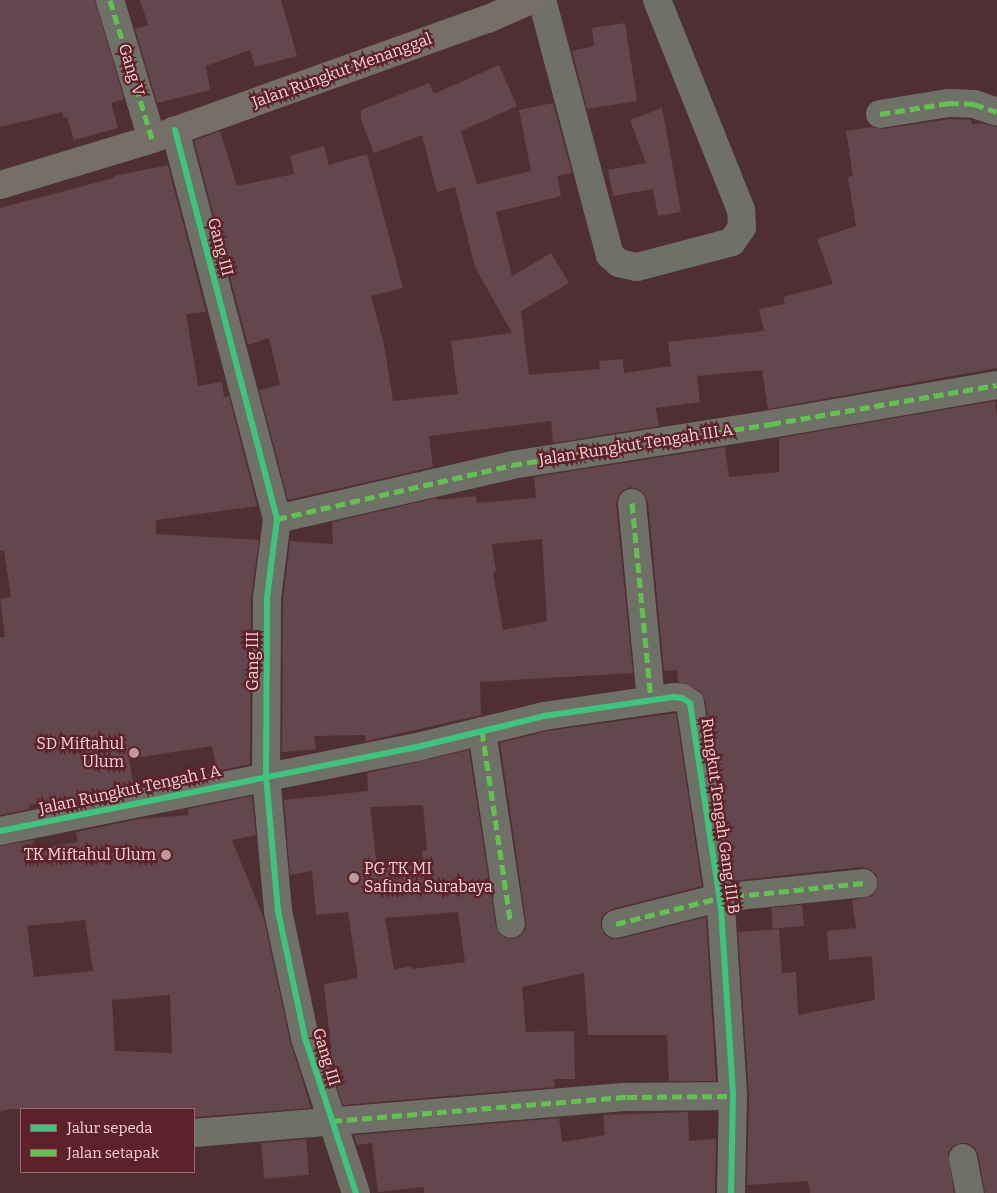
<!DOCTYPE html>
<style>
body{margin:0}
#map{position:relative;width:997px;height:1193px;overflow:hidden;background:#502f34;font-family:Bitter,serif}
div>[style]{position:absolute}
.building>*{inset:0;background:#64464e;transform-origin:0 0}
.minor>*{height:28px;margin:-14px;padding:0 14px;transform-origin:14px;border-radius:14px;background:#6f7068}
.major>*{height:28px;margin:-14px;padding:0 14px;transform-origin:14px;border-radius:14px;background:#756f67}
.quiet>*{height:5px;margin-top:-2.5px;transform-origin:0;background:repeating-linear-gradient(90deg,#63c152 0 10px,transparent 0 15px)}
.cycleway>*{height:6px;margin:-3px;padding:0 3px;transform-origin:3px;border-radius:3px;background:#40c37c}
.dots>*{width:14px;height:14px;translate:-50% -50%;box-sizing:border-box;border:2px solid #5d2229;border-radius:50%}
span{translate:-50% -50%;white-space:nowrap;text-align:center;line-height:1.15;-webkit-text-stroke:4.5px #5d2229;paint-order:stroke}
.street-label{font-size:16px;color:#f9d2d4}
.poi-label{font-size:16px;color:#f9d2d4}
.right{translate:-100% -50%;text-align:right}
.left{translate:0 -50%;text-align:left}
.legend{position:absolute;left:20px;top:1108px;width:175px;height:65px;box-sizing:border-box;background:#5d2229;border:1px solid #9b686d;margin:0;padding:6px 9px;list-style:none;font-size:15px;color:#f9d2d4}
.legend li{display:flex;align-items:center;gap:10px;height:25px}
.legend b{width:25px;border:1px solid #9b686d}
</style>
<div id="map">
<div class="building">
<div style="clip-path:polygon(0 0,95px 0,124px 99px,111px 103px,118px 128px,74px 140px,67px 117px,64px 118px,62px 112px,0 127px)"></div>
<div style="clip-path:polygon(140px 0,281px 0,297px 56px,255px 67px,250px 50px,206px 66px,210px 90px,157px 103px,135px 29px,148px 25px)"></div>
<div style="clip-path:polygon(625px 23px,637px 101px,587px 109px,572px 51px,594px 46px,592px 28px)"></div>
<div style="clip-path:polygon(499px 65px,517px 106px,461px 131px,477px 184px,531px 171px,519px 110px,553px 103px,572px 173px,557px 176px,561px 196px,496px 212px,512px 276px,551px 253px,569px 283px,521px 311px,529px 375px,600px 369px,599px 361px,623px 359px,624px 373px,671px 366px,668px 342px,764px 331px,759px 309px,785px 304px,783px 297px,833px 284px,817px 239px,856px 226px,848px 177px,853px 176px,846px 131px,872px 127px,882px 129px,950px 119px,971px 120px,972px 124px,980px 123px,997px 127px,997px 368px,768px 409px,762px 370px,697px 376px,700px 402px,656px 408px,659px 426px,553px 443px,551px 421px,429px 436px,433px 467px,288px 500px,259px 390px,280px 385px,269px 338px,248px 345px,194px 141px,220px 131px,237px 186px,294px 174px,290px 156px,324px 146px,329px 165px,367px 154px,403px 288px,371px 296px,384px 344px,393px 401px,458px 394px,451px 341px,512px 333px,475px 267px,455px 187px,437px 192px,422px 135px,374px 153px,361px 120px,361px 110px,429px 83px,434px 94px)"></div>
<div style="clip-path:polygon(662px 108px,681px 212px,658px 216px,653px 189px,613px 196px,608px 170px,646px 163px,630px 120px)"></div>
<div style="clip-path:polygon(168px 165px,206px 312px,186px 314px,198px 386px,222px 382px,224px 397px,229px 396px,257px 506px,156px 520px,156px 534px,259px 540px,251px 598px,250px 764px,217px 771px,212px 746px,129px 759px,134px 788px,73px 800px,73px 797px,29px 805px,30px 809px,0 815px,0 637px,5px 637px,0 599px,11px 597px,4px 550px,0 551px,0 208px,114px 178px,114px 176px)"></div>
<div style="clip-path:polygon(evenodd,995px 401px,997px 416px,997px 1193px,985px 1193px,978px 1154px,975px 1148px,968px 1143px,960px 1143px,953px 1146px,948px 1153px,954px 1193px,810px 1193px,808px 1181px,747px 1185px,749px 1095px,738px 932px,779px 929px,782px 973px,796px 972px,798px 1015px,875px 1000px,872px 956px,829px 960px,827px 931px,856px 928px,852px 900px,872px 896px,877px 889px,878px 881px,876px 874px,870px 869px,861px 867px,733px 881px,705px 700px,698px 690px,678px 682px,677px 670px,664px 671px,648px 502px,644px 494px,638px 489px,631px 487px,623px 490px,618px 496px,616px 504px,633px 673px,480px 682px,481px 715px,366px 741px,365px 735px,314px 736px,316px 749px,282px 752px,283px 599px,290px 541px,333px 544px,332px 522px,437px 498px,437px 500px,476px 496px,477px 503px,536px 498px,534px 477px,725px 447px,729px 477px,779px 472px,779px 438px,995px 401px,542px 539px,547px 621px,503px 630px,493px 573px,496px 572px,492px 544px,542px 539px)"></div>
<div style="clip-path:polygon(evenodd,676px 713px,702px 886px,612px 909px,605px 913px,601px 919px,601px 927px,605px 935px,611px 939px,619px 939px,706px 917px,716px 1081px,669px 1081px,667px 1035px,588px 1035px,584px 973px,522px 987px,526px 1032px,574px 1031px,575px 1079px,554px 1079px,555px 1087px,343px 1105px,325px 1050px,331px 1049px,324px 984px,358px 978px,348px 912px,316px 915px,312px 871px,290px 875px,284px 800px,368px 791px,367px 773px,469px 750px,496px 926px,499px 933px,505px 938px,514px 939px,520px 936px,525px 930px,526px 922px,500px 743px,547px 731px,676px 713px,423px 805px,427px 850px,422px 851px,423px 862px,377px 866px,370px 807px,423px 805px,676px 713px,458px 912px,465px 962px,412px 969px,411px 966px,394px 970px,385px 918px,458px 912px)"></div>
<div style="clip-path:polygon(evenodd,252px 796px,256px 835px,232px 840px,264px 919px,290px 1041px,311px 1108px,194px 1117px,194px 1109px,8px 1109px,0 1112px,0 846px,34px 840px,35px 849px,78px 842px,76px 832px,140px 819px,189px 815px,188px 809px,252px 796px,85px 920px,93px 971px,34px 977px,27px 926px,85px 920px,252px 796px,170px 995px,172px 1053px,115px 1051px,112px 1000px,170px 995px)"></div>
<div style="left:802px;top:905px;width:21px;height:31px;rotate:85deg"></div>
<div style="clip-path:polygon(688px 1112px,689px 1141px,716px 1139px,715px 1193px,424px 1193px,424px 1187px,378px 1192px,372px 1143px,357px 1145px,354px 1135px,559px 1118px,562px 1142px,605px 1135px,603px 1115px)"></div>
<div style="left:306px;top:1139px;width:36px;height:45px;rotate:85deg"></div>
</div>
<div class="minor">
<div style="left:110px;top:0;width:145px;rotate:73.2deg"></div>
<div style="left:542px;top:0;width:264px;rotate:75.1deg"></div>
<div style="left:610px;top:255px;width:12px;rotate:42deg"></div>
<div style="left:619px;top:263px;width:18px;rotate:13deg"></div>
<div style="left:637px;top:267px;width:98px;rotate:-14.7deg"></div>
<div style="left:732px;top:242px;width:18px;rotate:-56deg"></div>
<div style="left:742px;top:227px;width:17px;rotate:-93deg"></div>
<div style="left:741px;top:210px;width:226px;rotate:-111.8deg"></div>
<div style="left:880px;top:114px;width:70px;rotate:-9.1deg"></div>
<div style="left:949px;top:103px;width:25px;rotate:2deg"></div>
<div style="left:974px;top:104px;width:24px;rotate:19deg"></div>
<div style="left:175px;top:130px;width:402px;rotate:75.3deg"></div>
<div style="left:277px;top:519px;width:80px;rotate:97.2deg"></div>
<div style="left:267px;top:598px;width:178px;rotate:90.3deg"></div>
<div style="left:266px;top:776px;width:136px;rotate:84.9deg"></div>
<div style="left:278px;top:911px;width:130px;rotate:78deg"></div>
<div style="left:305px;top:1038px;width:163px;rotate:71.8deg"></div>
<div style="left:632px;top:503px;width:198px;rotate:84.5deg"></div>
<div style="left:277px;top:519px;width:241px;rotate:-12.9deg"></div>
<div style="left:512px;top:465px;width:262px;rotate:-9deg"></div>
<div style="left:771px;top:424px;width:229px;rotate:-9.8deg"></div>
<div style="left:482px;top:731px;width:195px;rotate:81.5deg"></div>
<div style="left:0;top:831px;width:429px;rotate:-11.4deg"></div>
<div style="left:421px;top:746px;width:127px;rotate:-13.7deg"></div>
<div style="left:544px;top:716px;width:131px;rotate:-8.3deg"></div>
<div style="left:674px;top:697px;width:8px;rotate:7deg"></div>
<div style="left:682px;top:698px;width:9px;rotate:32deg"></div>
<div style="left:690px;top:703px;width:207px;rotate:81.4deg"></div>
<div style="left:721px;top:908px;width:188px;rotate:86.3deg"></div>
<div style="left:733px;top:1096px;width:97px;rotate:91.2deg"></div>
<div style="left:616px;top:924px;width:106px;rotate:-14.2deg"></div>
<div style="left:719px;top:898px;width:145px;rotate:-5.9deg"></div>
<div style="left:194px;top:1133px;width:434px;rotate:-4.8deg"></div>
<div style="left:627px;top:1097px;width:106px;rotate:-0.5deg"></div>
<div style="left:963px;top:1158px;width:36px;rotate:79deg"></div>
</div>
<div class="major">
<div style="left:0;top:185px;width:159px;rotate:-16.8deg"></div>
<div style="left:152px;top:139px;width:357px;rotate:-19.7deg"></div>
<div style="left:488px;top:19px;width:47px;rotate:-23.8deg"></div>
</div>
<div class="quiet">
<div style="left:110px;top:0;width:145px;rotate:73.2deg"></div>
<div style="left:880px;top:114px;width:70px;rotate:-9.1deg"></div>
<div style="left:949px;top:103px;width:25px;rotate:2deg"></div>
<div style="left:974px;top:104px;width:24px;rotate:19deg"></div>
<div style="left:632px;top:503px;width:198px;rotate:84.5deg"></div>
<div style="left:277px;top:519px;width:241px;rotate:-12.9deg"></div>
<div style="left:512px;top:465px;width:262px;rotate:-9deg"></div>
<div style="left:771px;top:424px;width:229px;rotate:-9.8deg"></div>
<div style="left:482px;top:731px;width:195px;rotate:81.5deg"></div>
<div style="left:616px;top:924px;width:106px;rotate:-14.2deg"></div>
<div style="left:719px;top:898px;width:145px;rotate:-5.9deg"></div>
<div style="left:332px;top:1121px;width:296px;rotate:-4.7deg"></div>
<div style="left:627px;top:1097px;width:106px;rotate:-0.5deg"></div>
</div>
<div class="cycleway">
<div style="left:175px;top:130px;width:402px;rotate:75.3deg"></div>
<div style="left:277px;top:519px;width:80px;rotate:97.2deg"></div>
<div style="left:267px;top:598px;width:178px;rotate:90.3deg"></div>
<div style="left:266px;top:776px;width:136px;rotate:84.9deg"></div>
<div style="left:278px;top:911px;width:130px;rotate:78deg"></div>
<div style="left:305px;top:1038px;width:163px;rotate:71.8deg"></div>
<div style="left:0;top:831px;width:429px;rotate:-11.4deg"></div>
<div style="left:421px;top:746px;width:127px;rotate:-13.7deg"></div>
<div style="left:544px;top:716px;width:131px;rotate:-8.3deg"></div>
<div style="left:674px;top:697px;width:8px;rotate:7deg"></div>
<div style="left:682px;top:698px;width:9px;rotate:32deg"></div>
<div style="left:690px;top:703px;width:207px;rotate:81.4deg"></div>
<div style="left:721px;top:908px;width:188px;rotate:86.3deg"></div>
<div style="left:733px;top:1096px;width:97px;rotate:91.2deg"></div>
</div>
<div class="dots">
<div style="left:134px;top:753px;background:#be999c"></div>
<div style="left:166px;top:855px;background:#be999c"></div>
<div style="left:354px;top:878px;background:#be999c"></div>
</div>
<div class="street-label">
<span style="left:131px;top:70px;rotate:73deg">Gang V</span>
<span style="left:342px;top:71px;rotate:-20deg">Jalan Rungkut Menanggal</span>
<span style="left:220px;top:247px;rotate:75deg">Gang III</span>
<span style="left:636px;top:445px;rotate:-9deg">Jalan Rungkut Tengah III A</span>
<span style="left:253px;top:661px;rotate:-90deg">Gang III</span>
<span style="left:130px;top:790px;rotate:-12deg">Jalan Rungkut Tengah I A</span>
<span style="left:720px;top:816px;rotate:82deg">Rungkut Tengah Gang III B</span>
<span style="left:326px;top:1057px;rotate:73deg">Gang III</span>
</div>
<div class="poi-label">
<span class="right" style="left:124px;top:753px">SD Miftahul<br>Ulum</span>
<span class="right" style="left:156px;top:855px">TK Miftahul Ulum</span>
<span class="left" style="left:364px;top:878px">PG TK MI<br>Safinda Surabaya</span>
</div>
<ul class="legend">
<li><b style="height:6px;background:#40c37c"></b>Jalur sepeda</li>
<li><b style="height:6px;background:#63c152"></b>Jalan setapak</li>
</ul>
</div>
